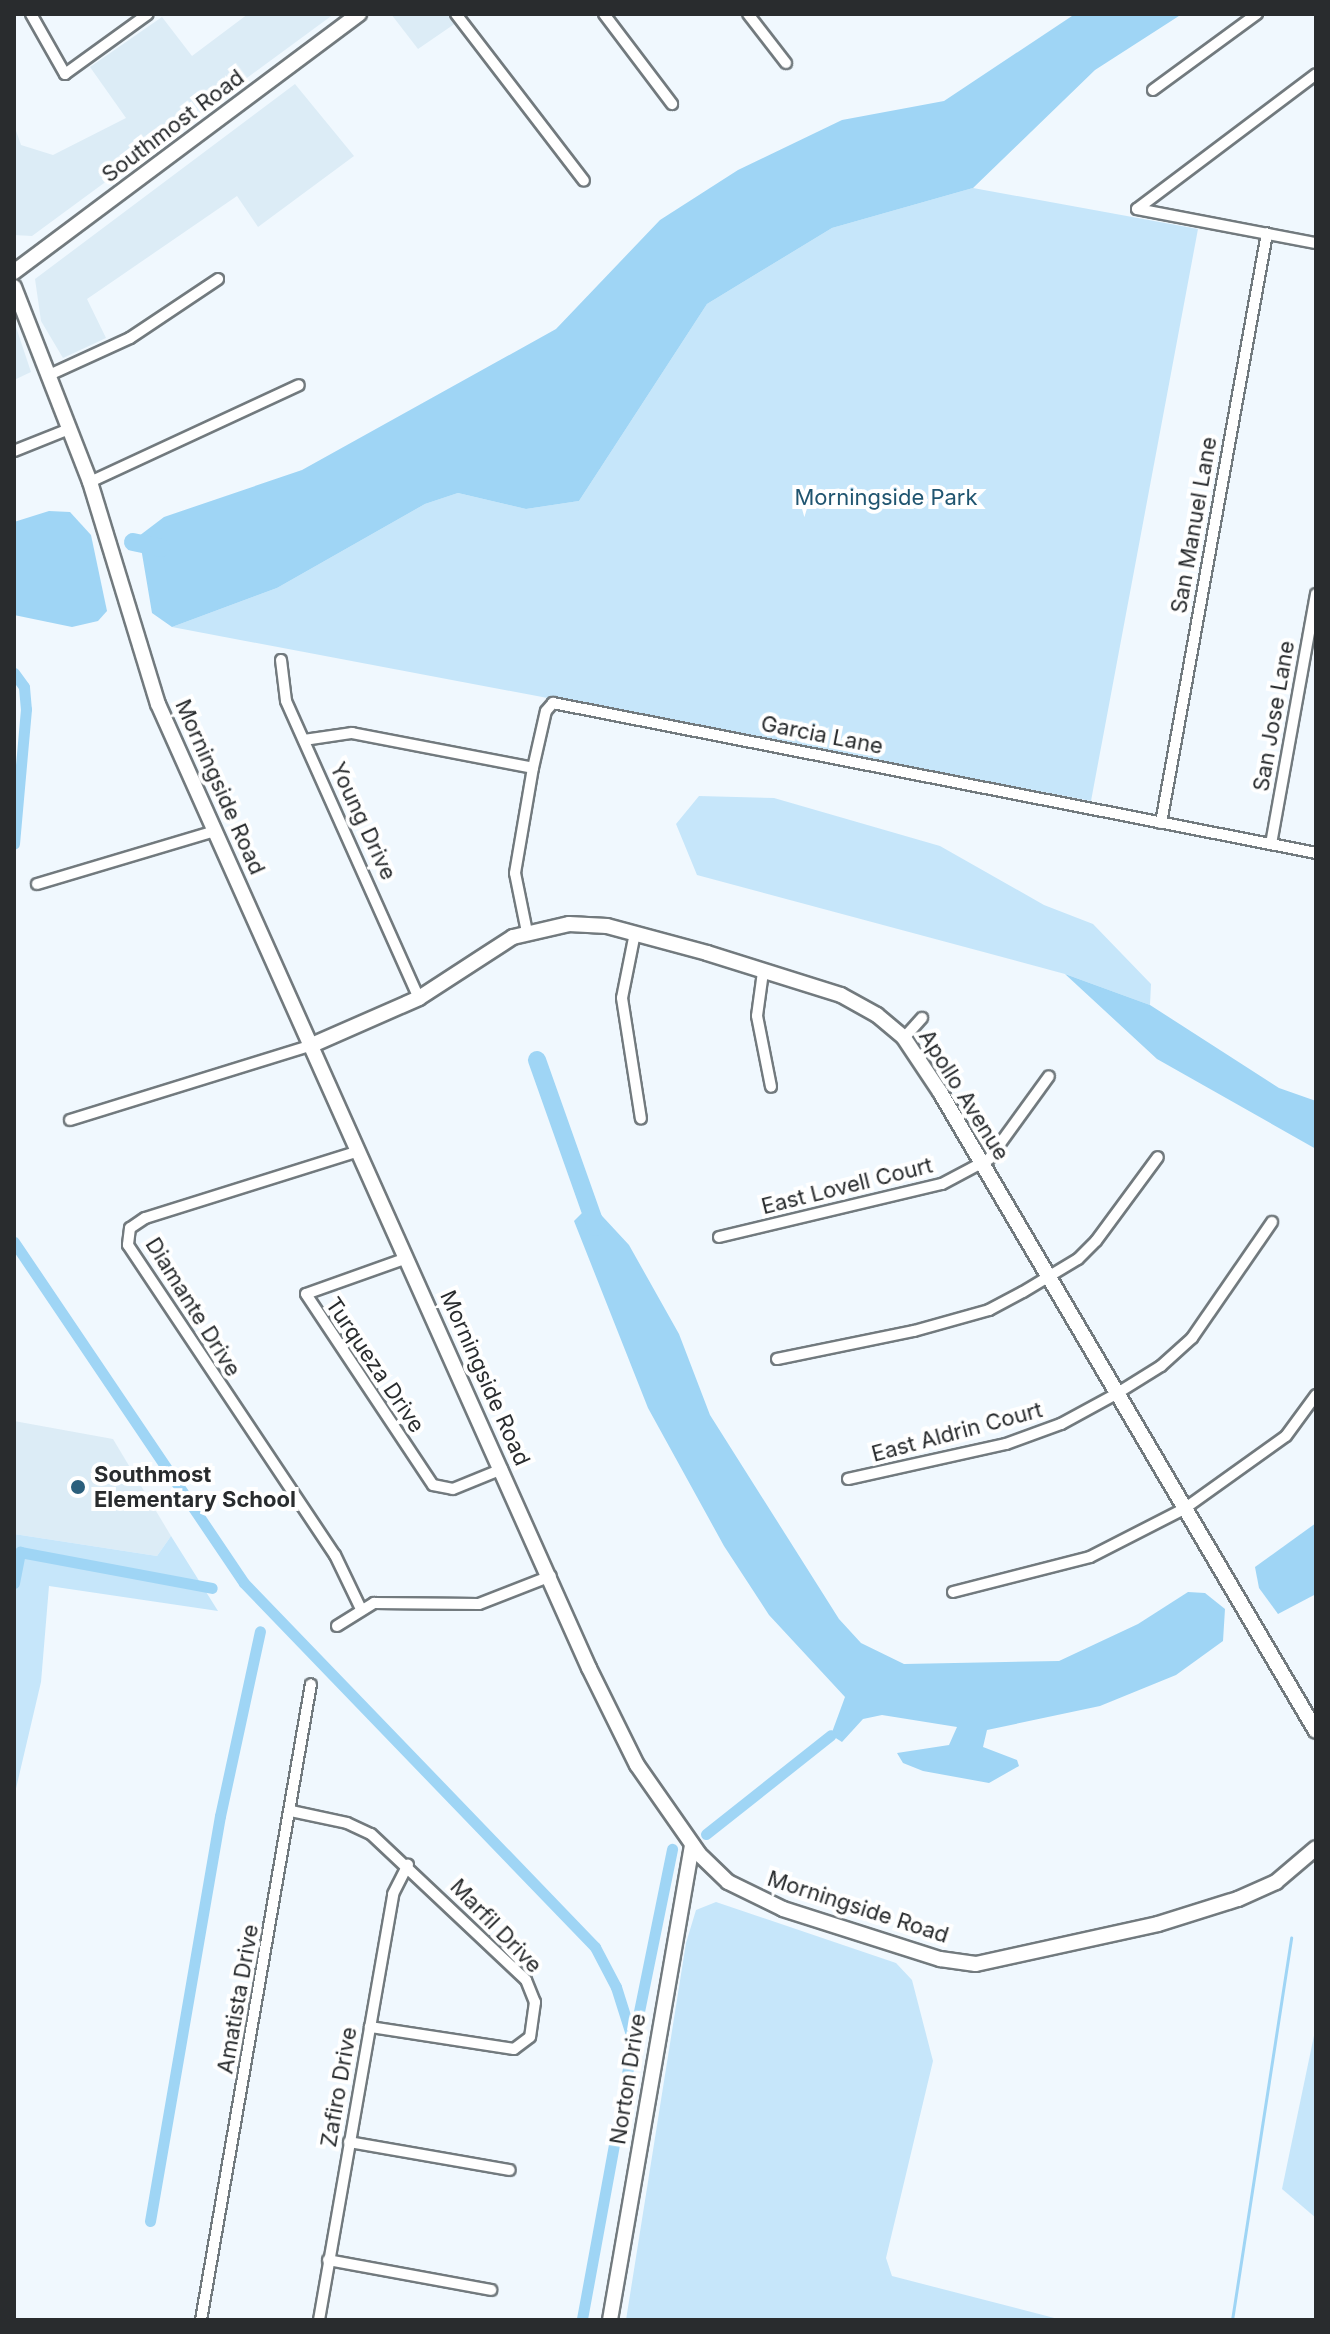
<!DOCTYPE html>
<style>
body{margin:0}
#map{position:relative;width:1330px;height:2334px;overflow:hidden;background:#f0f8fe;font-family:Inter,sans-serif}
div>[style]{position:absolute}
.built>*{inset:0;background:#dcecf6}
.green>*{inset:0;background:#c6e6fa}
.water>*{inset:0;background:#9fd5f5}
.stream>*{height:3px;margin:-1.5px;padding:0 1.5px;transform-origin:1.5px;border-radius:1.5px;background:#9fd5f5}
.canal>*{height:11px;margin:-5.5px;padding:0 5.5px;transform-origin:5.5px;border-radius:5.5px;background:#9fd5f5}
.river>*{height:18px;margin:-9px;padding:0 9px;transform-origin:9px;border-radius:9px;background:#9fd5f5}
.roads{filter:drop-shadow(2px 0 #727a7e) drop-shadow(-2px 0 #727a7e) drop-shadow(0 2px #727a7e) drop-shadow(0 -2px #727a7e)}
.street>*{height:10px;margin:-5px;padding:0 5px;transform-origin:5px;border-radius:5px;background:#fff}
.secondary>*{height:14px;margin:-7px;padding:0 7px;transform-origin:7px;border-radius:7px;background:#fff}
.dots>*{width:22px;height:22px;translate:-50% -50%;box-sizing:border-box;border:4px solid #fff;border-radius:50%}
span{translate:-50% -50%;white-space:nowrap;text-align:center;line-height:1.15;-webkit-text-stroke:8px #fff;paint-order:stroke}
.street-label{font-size:22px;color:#292c2e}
.park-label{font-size:22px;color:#205570}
.poi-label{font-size:22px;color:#292c2e;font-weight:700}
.left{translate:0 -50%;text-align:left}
.frame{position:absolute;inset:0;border:16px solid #292c2e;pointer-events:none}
</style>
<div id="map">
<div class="built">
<div style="clip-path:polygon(248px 14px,334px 14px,32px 236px,14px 235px,14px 125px,21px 145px,53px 155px,126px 118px,90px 67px,162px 17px,192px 56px)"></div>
<div style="clip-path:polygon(391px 14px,469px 14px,418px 49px)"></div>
<div style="clip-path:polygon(295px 84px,354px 156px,258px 227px,237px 196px,87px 299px,106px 338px,63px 358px,41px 321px,35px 279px)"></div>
<div style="clip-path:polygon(14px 321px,31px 372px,14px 380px)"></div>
<div style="clip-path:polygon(14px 1421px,113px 1439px,171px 1536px,157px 1556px,14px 1534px)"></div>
</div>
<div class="green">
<div style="clip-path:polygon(973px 188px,1198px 229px,1091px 801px,172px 627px,277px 588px,425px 504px,458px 493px,526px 509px,579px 501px,707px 304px,832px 228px)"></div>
<div style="clip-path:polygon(699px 796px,774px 798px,940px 846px,1044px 905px,1093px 924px,1151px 984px,1150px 1005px,1065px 974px,697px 875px,676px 824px)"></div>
<div style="clip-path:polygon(14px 1534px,157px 1556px,171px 1536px,218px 1611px,49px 1586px,41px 1682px,14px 1797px)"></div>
<div style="clip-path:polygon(716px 1902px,896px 1963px,912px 1980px,933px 2061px,886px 2258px,892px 2276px,1062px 2320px,626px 2320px,686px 1943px,696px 1910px)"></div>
<div style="clip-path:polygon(1316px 2026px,1316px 2218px,1282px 2189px)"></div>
</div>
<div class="water">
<div style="clip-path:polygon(1075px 14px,1182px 14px,1095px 70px,973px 188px,832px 228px,707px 304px,579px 501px,526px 509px,458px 493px,425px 504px,277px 588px,172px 627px,152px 613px,139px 536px,164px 517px,302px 470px,556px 329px,660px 220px,738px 170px,842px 120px,944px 101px)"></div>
<div style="clip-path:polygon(49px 511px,70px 512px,91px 535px,107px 611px,98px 621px,72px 627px,14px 615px,14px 522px)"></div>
<div style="clip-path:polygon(1065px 974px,1150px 1005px,1279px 1088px,1316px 1101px,1316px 1149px,1157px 1059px)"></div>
<div style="clip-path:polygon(591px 1204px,629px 1245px,679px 1334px,710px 1415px,839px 1619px,861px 1643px,904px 1664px,1059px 1661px,1138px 1624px,1188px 1592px,1205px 1593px,1225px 1609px,1223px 1641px,1176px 1675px,1100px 1706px,987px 1730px,983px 1747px,1017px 1760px,1019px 1766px,989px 1783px,923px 1771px,903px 1763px,897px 1753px,949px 1745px,957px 1727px,882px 1715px,863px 1719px,842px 1742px,831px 1735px,845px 1697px,769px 1615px,724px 1546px,648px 1408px,574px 1221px)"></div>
<div style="clip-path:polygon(1316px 1523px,1316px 1594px,1278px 1614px,1259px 1588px,1255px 1567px)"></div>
</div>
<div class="stream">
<div style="left:1232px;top:2320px;width:387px;rotate:-81.2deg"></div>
</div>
<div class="canal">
<div style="left:14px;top:673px;width:17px;rotate:54deg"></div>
<div style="left:24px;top:687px;width:22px;rotate:85deg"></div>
<div style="left:26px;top:709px;width:135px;rotate:95.1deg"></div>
<div style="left:14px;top:1242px;width:411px;rotate:56deg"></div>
<div style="left:244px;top:1583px;width:506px;rotate:46.04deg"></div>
<div style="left:595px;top:1947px;width:45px;rotate:62.3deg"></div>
<div style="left:616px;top:1987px;width:57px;rotate:72.5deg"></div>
<div style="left:633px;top:2041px;width:284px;rotate:100.4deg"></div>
<div style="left:14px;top:1583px;width:32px;rotate:-79deg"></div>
<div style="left:20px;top:1552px;width:195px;rotate:10.6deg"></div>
<div style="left:706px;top:1834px;width:159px;rotate:-38.4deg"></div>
<div style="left:634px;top:2036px;width:191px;rotate:-78.5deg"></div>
<div style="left:150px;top:2221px;width:411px;rotate:-80.2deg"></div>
<div style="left:220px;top:1816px;width:189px;rotate:-77.8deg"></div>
</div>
<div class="river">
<div style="left:133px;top:542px;width:29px;rotate:12deg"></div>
<div style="left:537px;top:1060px;width:177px;rotate:70.5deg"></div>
</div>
<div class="roads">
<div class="street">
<div style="left:31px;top:14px;width:69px;rotate:60.5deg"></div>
<div style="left:65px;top:74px;width:102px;rotate:-35.9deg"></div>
<div style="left:456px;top:14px;width:210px;rotate:52.5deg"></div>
<div style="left:604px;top:14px;width:113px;rotate:52.9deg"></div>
<div style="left:748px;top:14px;width:62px;rotate:52.2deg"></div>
<div style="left:1153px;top:90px;width:129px;rotate:-36.2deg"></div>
<div style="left:1137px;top:209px;width:224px;rotate:-37deg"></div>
<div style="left:1137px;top:209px;width:182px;rotate:10.8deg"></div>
<div style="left:47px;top:376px;width:91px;rotate:-24.6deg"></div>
<div style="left:130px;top:338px;width:106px;rotate:-33.8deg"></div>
<div style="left:14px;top:451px;width:59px;rotate:-21.8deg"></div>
<div style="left:90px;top:482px;width:230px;rotate:-24.9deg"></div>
<div style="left:281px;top:660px;width:41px;rotate:83deg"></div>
<div style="left:286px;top:701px;width:325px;rotate:65.9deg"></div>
<div style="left:304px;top:740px;width:49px;rotate:-8.3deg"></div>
<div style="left:352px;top:733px;width:184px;rotate:10.9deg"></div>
<div style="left:1161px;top:823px;width:599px;rotate:-79.81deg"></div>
<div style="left:1271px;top:844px;width:254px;rotate:-79.8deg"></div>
<div style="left:37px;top:884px;width:186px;rotate:-16.6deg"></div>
<div style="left:527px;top:932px;width:60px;rotate:-101.5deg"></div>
<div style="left:515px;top:873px;width:107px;rotate:-80.3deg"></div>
<div style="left:533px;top:768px;width:58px;rotate:-77.2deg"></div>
<div style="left:546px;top:711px;width:11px;rotate:-49deg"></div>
<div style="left:553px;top:703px;width:778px;rotate:11.12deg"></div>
<div style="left:635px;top:933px;width:66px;rotate:101.3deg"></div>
<div style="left:622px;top:998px;width:122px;rotate:81.1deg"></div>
<div style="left:763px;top:972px;width:44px;rotate:97.8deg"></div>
<div style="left:757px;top:1016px;width:72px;rotate:78.8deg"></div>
<div style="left:904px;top:1038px;width:27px;rotate:-48deg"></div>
<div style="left:70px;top:1120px;width:253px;rotate:-17.2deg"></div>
<div style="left:359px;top:1151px;width:224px;rotate:162.6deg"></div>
<div style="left:145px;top:1218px;width:18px;rotate:146deg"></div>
<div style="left:130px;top:1228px;width:17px;rotate:97deg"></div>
<div style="left:128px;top:1245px;width:373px;rotate:56.3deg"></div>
<div style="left:335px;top:1555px;width:60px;rotate:64.3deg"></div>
<div style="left:719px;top:1237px;width:229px;rotate:-13.4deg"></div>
<div style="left:942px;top:1184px;width:53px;rotate:-28deg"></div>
<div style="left:989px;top:1159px;width:102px;rotate:-54.1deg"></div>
<div style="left:407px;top:1258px;width:107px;rotate:160.4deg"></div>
<div style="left:306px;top:1294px;width:229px;rotate:56.4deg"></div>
<div style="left:433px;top:1485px;width:20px;rotate:11deg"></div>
<div style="left:453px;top:1489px;width:53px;rotate:-22.2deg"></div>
<div style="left:777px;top:1359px;width:140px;rotate:-11.6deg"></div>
<div style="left:914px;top:1331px;width:78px;rotate:-15.6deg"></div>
<div style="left:989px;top:1310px;width:38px;rotate:-28deg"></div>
<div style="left:1023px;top:1292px;width:64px;rotate:-31deg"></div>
<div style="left:1078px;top:1259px;width:25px;rotate:-45deg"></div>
<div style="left:1096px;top:1241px;width:104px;rotate:-53.6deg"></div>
<div style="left:848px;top:1479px;width:162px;rotate:-12.5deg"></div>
<div style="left:1006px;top:1444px;width:59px;rotate:-20deg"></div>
<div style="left:1061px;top:1424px;width:63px;rotate:-28.6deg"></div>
<div style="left:1116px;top:1394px;width:53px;rotate:-31.9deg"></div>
<div style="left:1161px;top:1366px;width:42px;rotate:-42.1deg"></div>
<div style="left:1192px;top:1338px;width:141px;rotate:-55.4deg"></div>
<div style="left:953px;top:1592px;width:141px;rotate:-14.3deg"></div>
<div style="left:1090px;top:1557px;width:106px;rotate:-27.1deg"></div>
<div style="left:1184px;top:1509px;width:125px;rotate:-35.6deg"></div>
<div style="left:1286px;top:1436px;width:51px;rotate:-53.8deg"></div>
<div style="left:337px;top:1626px;width:44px;rotate:-31.9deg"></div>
<div style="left:374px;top:1603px;width:105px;rotate:0.5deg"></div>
<div style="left:479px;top:1604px;width:77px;rotate:-21.3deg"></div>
<div style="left:291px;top:1811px;width:57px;rotate:12.1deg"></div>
<div style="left:347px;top:1823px;width:26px;rotate:25deg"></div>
<div style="left:371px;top:1834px;width:213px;rotate:43.3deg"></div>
<div style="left:526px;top:1980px;width:24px;rotate:68deg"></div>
<div style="left:535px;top:2002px;width:35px;rotate:98deg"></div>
<div style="left:530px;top:2037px;width:20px;rotate:143deg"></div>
<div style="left:514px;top:2049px;width:146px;rotate:-171.3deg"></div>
<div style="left:349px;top:2142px;width:163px;rotate:9.9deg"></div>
<div style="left:328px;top:2260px;width:166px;rotate:10.4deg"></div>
<div style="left:201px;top:2320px;width:645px;rotate:-80.19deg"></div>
<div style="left:319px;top:2320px;width:432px;rotate:-80.1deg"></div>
<div style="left:393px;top:1894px;width:33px;rotate:-63deg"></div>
</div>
<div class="secondary">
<div style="left:14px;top:272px;width:431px;rotate:-36.8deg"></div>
<div style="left:14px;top:287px;width:209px;rotate:68.7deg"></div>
<div style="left:90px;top:482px;width:232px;rotate:73deg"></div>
<div style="left:158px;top:704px;width:1056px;rotate:65.91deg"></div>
<div style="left:589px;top:1668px;width:108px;rotate:63.7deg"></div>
<div style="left:637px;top:1765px;width:108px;rotate:55.1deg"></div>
<div style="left:699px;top:1854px;width:40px;rotate:44deg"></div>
<div style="left:728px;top:1882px;width:61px;rotate:26.1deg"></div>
<div style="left:783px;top:1909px;width:165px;rotate:17.7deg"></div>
<div style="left:940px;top:1959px;width:36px;rotate:8deg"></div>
<div style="left:976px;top:1964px;width:186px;rotate:-12.4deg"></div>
<div style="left:1158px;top:1924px;width:84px;rotate:-17.4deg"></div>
<div style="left:1238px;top:1899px;width:42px;rotate:-24.1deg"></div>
<div style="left:1276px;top:1882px;width:52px;rotate:-40.4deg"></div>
<div style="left:312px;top:1045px;width:117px;rotate:-23.7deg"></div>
<div style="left:419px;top:998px;width:112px;rotate:-33deg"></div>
<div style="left:513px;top:937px;width:57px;rotate:-13.1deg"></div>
<div style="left:569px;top:924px;width:38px;rotate:3deg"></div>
<div style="left:607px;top:926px;width:104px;rotate:15.1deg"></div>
<div style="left:707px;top:953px;width:140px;rotate:17.4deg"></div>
<div style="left:841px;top:995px;width:41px;rotate:29.1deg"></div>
<div style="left:877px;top:1015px;width:35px;rotate:40deg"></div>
<div style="left:904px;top:1038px;width:65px;rotate:56.3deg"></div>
<div style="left:940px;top:1092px;width:741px;rotate:59.53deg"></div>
<div style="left:610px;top:2320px;width:482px;rotate:-80.2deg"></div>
</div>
</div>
<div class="dots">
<div style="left:78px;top:1487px;background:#2b5f7c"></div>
</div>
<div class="street-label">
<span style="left:173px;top:126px;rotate:-37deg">Southmost Road</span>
<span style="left:1194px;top:525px;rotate:-80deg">San Manuel Lane</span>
<span style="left:1274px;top:716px;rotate:-80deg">San Jose Lane</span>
<span style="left:822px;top:735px;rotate:11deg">Garcia Lane</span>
<span style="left:220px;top:787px;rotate:66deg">Morningside Road</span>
<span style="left:363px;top:821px;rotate:65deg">Young Drive</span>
<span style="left:964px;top:1095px;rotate:58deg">Apollo Avenue</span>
<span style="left:847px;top:1186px;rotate:-14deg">East Lovell Court</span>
<span style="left:193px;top:1307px;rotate:58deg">Diamante Drive</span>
<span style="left:375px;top:1365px;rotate:56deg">Turqueza Drive</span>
<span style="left:485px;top:1378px;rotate:66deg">Morningside Road</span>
<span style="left:957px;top:1432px;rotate:-15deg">East Aldrin Court</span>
<span style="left:858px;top:1907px;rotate:18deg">Morningside Road</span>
<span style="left:496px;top:1926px;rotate:46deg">Marfil Drive</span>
<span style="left:238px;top:1999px;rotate:-80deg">Amatista Drive</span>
<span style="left:628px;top:2079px;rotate:-81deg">Norton Drive</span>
<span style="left:339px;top:2087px;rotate:-80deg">Zafiro Drive</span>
</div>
<div class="park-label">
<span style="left:886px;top:498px">Morningside Park</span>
</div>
<div class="poi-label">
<span class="left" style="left:94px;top:1487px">Southmost<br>Elementary School</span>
</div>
<div class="frame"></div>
</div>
